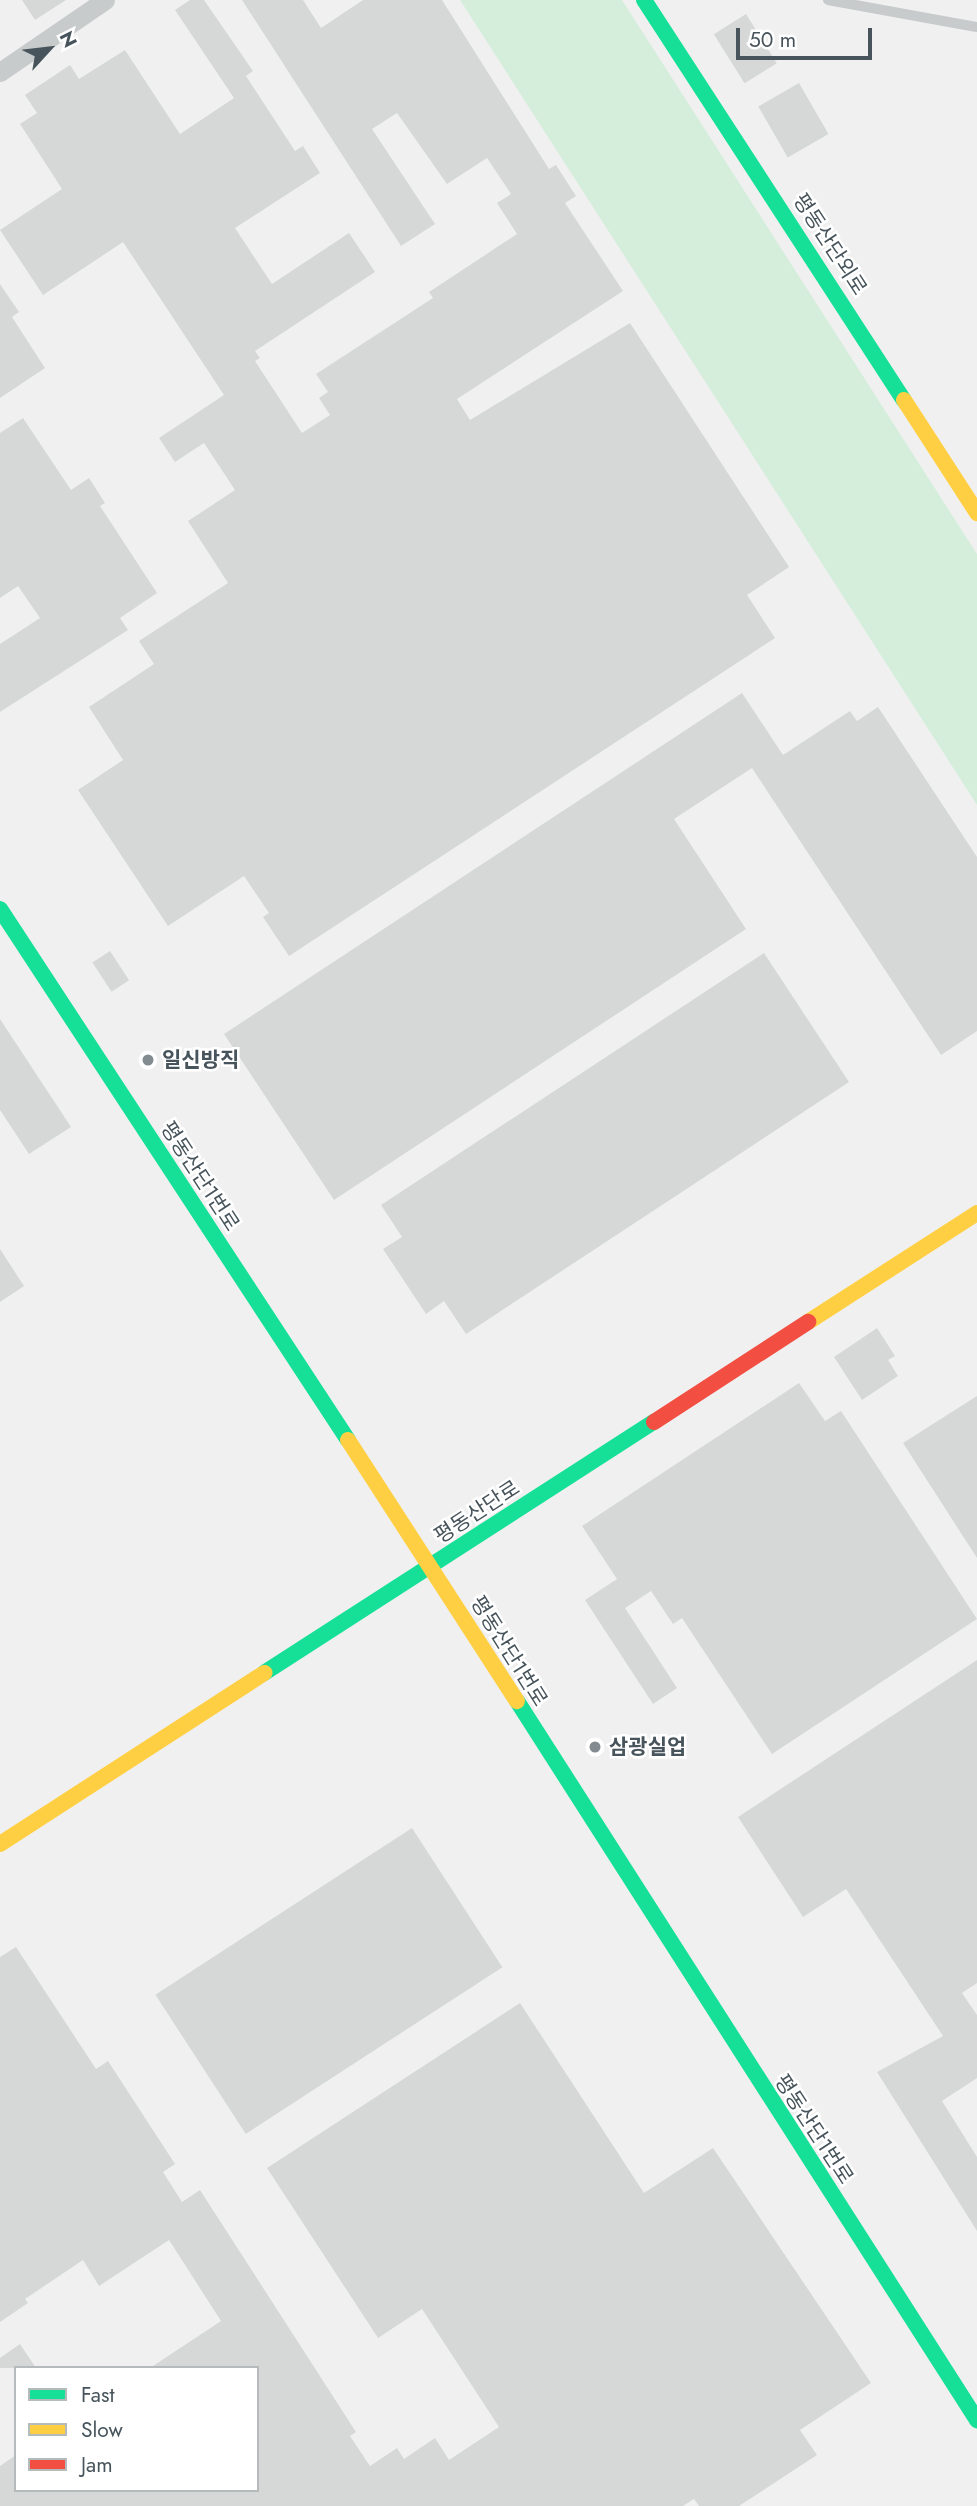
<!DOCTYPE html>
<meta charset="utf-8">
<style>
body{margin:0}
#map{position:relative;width:977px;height:2506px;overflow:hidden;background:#f0f0f0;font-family:Jost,"Noto Sans KR",sans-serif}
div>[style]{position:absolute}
.green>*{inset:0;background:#d5eedc}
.building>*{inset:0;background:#d6d8d8;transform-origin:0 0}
.lane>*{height:10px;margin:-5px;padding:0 5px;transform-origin:5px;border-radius:5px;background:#c7cbcc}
.street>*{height:19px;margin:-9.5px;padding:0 9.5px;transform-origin:9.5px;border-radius:9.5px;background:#c7cbcc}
.fast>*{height:16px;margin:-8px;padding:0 8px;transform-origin:8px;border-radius:8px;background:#16e098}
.slow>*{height:16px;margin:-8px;padding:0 8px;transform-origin:8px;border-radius:8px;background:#ffcf43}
.jam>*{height:16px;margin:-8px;padding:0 8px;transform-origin:8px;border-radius:8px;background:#f24e42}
.dots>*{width:19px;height:19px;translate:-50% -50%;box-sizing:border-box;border:4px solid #fff;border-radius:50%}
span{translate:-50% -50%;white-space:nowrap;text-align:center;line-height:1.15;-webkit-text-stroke:5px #fff;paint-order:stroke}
.street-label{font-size:21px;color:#47545b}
.poi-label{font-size:21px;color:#47545b;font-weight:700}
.left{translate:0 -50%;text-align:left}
.legend{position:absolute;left:14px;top:2366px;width:245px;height:126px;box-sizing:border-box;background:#fff;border:2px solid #b5bbbd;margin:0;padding:9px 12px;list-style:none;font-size:21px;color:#47545b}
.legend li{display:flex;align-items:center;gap:14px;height:35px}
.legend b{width:35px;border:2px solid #b5bbbd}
.north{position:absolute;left:14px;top:14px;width:70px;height:70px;-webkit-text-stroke:5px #fff;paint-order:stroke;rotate:63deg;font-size:19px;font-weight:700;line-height:28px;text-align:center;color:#47545b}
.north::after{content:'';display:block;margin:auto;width:24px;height:32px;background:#47545b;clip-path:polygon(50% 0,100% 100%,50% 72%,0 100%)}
.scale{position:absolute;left:736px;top:28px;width:136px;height:32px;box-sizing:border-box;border:4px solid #47545b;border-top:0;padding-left:9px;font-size:21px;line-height:24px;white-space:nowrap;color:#47545b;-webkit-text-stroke:5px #fff;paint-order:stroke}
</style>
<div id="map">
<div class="green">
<div style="clip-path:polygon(460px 0,622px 0,977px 554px,977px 805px)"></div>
</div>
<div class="building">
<div style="clip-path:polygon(22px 0,66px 0,35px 20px)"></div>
<div style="clip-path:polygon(190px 0,204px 0,253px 71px,246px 76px,295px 151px,303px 146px,320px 173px,235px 228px,272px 284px,349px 233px,375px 272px,255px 351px,260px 358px,255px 361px,302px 433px,330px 415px,319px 398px,328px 392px,316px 374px,433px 298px,429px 292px,517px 234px,497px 203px,511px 194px,487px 158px,447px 184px,397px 113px,372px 129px,435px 224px,401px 246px,242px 0,303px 0,321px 28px,363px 0,442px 0,549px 169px,556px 165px,576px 196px,565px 203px,623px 291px,457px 399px,470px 420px,630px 323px,789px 567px,747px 595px,775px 638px,289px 956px,263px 917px,269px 913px,244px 876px,168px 926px,78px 790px,123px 760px,89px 707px,154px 664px,139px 641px,228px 583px,188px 521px,235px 490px,204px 443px,175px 462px,159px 438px,224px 395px,123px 242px,43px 295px,0 230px,62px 189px,20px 124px,37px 113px,25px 95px,70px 65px,79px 79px,125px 50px,180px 134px,234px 98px,175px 10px)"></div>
<div style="left:746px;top:14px;width:58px;height:38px;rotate:58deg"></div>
<div style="left:799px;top:83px;width:59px;height:47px;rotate:60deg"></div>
<div style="clip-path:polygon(0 284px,19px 312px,12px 317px,45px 368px,0 398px)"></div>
<div style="clip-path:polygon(23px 418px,71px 490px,89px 478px,105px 503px,100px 506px,157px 593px,120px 618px,128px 630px,0 712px,0 644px,40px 618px,18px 586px,0 598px,0 433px)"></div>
<div style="clip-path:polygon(742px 693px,783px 755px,850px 711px,857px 721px,878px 707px,977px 857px,977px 1031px,941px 1055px,752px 768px,674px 819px,746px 929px,334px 1200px,224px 1034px)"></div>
<div style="left:110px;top:951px;width:35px;height:21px;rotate:57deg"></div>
<div style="clip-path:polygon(764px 953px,849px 1082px,466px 1334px,444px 1301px,426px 1314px,383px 1249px,402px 1237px,381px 1205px)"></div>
<div style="clip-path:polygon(0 1019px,71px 1127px,29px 1154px,0 1110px)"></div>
<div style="clip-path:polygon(0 1249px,24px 1286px,0 1302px)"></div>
<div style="clip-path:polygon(877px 1328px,895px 1356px,888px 1360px,898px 1376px,862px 1400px,834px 1357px)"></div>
<div style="clip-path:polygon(799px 1383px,825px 1421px,841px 1411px,977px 1619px,772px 1754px,682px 1618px,673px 1624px,651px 1591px,625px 1608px,677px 1688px,653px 1704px,585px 1600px,617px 1579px,582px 1526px)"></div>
<div style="clip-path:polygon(977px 1396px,977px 1558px,903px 1443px)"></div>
<div style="clip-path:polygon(977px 1660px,977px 1983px,962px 1993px,977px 2015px,977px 2078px,942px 2101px,977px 2157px,977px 2231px,877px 2072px,943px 2036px,846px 1889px,803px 1917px,738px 1817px)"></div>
<div style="left:412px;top:1828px;width:166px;height:306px;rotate:57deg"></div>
<div style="clip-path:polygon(16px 1947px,96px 2069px,108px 2061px,175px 2164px,163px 2172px,182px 2202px,200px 2190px,356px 2432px,350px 2436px,370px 2466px,397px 2448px,404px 2459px,435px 2438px,449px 2460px,499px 2427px,422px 2309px,378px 2338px,267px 2168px,520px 2003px,644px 2193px,713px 2148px,871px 2383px,800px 2430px,817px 2455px,739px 2506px,699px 2506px,694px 2499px,683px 2506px,0 2506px,0 2466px,16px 2455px,16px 2490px,257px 2490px,257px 2368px,150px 2368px,221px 2321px,169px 2240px,99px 2286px,83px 2260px,25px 2299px,28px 2303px,0 2322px,0 1957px)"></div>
<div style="clip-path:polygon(20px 2344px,36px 2368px,0 2368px,0 2358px)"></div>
</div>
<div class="lane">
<div style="left:828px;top:0;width:151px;rotate:10.3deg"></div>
</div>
<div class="street">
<div style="left:0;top:72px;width:127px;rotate:-34.4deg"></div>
</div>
<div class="fast">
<div style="left:644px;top:0;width:477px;rotate:57deg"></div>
<div style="left:0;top:909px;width:635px;rotate:56.76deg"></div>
<div style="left:264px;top:1673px;width:464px;rotate:-32.8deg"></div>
<div style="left:517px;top:1701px;width:854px;rotate:57.39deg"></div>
</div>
<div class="slow">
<div style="left:904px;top:400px;width:135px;rotate:57.1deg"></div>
<div style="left:808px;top:1322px;width:201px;rotate:-32.8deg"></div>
<div style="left:348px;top:1440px;width:311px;rotate:57.1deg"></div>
<div style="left:0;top:1844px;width:315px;rotate:-32.9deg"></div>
</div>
<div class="jam">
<div style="left:654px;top:1422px;width:184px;rotate:-33deg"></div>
</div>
<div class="dots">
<div style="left:148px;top:1060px;background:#828b8f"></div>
<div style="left:595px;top:1747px;background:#828b8f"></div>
</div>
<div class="street-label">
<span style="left:830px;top:244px;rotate:57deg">평동산단외로</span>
<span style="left:200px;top:1176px;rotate:57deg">평동산단1번로</span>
<span style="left:477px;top:1512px;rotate:-33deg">평동산단로</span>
<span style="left:509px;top:1651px;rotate:58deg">평동산단1번로</span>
<span style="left:814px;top:2129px;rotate:57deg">평동산단1번로</span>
</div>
<div class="poi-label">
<span class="left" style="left:162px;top:1060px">일신방직</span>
<span class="left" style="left:609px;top:1747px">삼광실업</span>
</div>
<ul class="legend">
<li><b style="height:9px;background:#16e098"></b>Fast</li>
<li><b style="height:9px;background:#ffcf43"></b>Slow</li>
<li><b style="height:9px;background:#f24e42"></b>Jam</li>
</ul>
<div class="north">N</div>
<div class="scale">50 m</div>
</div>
